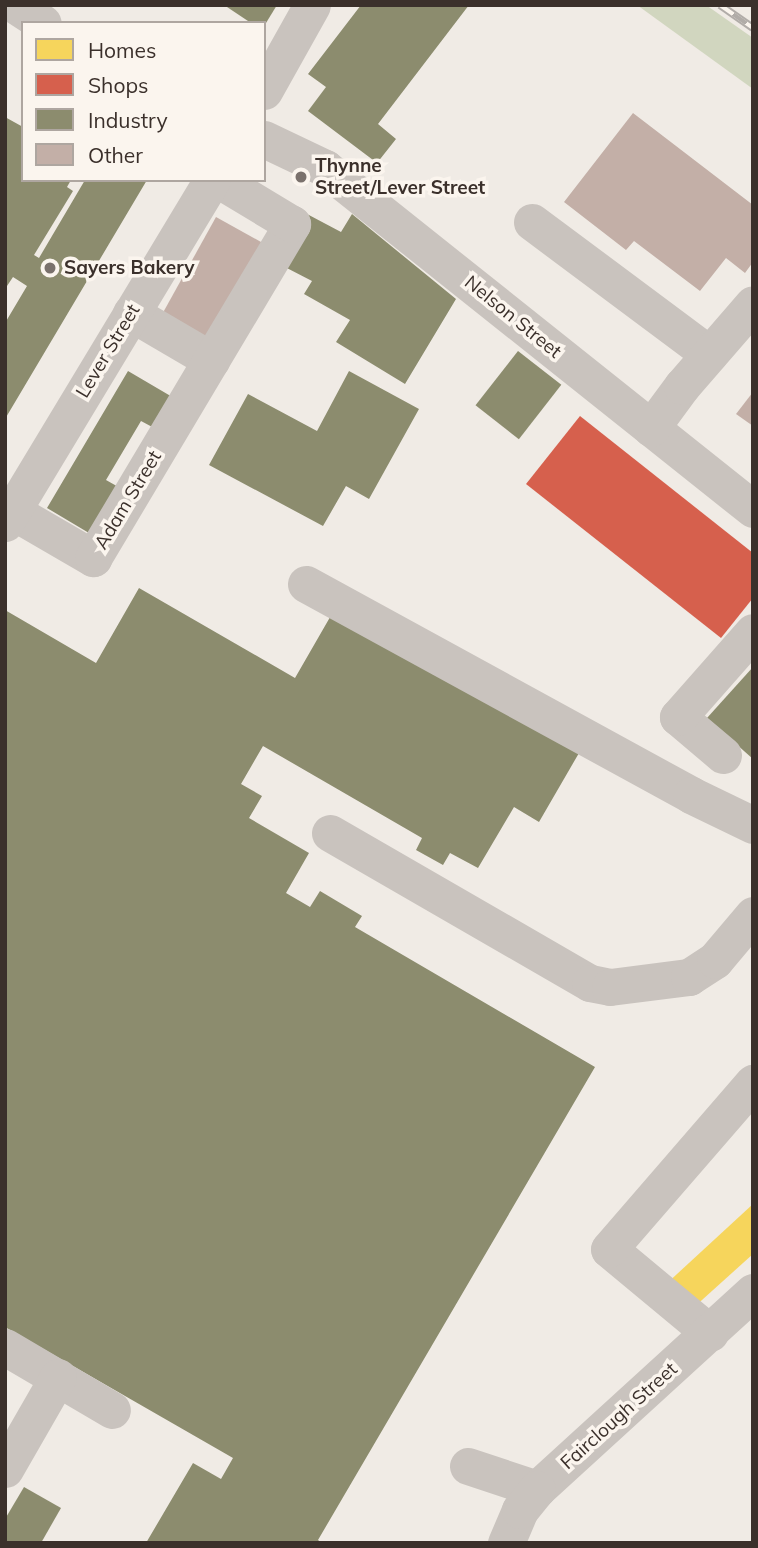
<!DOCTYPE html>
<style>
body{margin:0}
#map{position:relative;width:758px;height:1548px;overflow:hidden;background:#f0ebe5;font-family:Mulish,sans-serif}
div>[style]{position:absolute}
.green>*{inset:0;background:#d1d6bf}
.homes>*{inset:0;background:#f6d55c}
.shops>*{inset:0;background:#d6604d}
.industry>*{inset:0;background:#8c8c6e;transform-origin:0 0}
.building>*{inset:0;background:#c3afa7;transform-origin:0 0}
.minor>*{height:37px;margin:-18.5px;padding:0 18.5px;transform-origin:18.5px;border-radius:18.5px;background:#c9c3be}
.rail>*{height:8px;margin-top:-4px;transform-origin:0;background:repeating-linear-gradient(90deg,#fbf5ee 0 16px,#b1aca8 0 32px);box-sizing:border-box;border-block:2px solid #b1aca8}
.dots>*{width:19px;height:19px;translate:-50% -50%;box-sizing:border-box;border:4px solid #fbf5ee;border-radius:50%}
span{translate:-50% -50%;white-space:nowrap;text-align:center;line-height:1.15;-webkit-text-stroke:7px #fbf5ee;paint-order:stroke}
.poi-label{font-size:19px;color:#3b302b;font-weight:700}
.left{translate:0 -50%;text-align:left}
.street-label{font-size:19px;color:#3b302b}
.frame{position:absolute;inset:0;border:7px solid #3b302b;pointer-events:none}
.legend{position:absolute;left:21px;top:21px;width:245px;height:161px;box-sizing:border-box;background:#fbf5ee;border:2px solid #aea6a0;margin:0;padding:9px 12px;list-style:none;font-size:21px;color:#3b302b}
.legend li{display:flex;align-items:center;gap:14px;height:35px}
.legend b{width:35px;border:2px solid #aea6a0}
</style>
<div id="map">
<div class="green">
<div style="clip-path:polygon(637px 5px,706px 5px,753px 38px,753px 89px)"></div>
</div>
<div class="homes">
<div style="clip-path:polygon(753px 1204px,753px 1254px,692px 1309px,664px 1286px)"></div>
</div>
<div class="shops">
<div style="clip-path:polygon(580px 416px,753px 553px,753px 598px,721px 638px,526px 484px)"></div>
</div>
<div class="industry">
<div style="clip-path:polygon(224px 5px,277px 5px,266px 23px,251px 23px)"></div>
<div style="clip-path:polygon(361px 5px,469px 5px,378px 124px,396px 139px,377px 163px,308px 111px,326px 87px,308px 74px)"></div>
<div style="clip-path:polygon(5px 117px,23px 127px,23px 180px,71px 180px,67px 187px,73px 191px,34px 255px,39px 258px,85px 180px,147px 180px,5px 419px,5px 323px,27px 286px,13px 277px,5px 289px)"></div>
<div style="clip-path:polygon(307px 214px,341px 232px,352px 214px,456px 299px,405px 384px,336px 342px,350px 320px,304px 294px,312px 281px,281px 265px)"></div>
<div style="left:518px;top:351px;width:55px;height:69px;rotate:38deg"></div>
<div style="clip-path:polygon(128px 371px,174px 398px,156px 429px,141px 421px,106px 480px,122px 489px,94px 536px,47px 508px)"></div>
<div style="clip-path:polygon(349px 371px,419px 409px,369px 499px,346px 486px,323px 526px,209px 465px,248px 394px,317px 431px)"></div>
<div style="clip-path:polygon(139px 588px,295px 678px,333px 612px,579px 753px,539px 822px,514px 807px,478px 868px,450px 853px,443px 865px,416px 850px,422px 838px,263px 746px,241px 784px,262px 796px,249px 818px,309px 853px,286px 893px,310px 907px,320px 891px,362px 916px,355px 927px,595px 1067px,318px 1540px,322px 1543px,146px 1543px,193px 1463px,221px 1479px,233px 1458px,5px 1327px,5px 610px,96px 663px)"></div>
<div style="clip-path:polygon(753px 667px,753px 759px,707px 718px)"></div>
<div style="clip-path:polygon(24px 1487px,61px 1508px,41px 1543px,5px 1543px,5px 1519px)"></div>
</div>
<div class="building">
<div style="clip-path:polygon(633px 113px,753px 205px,753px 262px,745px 273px,726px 258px,700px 291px,634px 241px,626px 250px,564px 202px)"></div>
<div style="left:216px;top:217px;width:57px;height:114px;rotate:29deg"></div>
<div style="clip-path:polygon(753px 392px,753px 426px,736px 414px)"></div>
</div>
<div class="minor">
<div style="left:15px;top:5px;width:33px;rotate:33deg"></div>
<div style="left:264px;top:91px;width:98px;rotate:-60.8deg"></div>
<div style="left:264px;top:139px;width:68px;rotate:25.4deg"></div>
<div style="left:325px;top:168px;width:547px;rotate:38.55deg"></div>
<div style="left:532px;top:222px;width:221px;rotate:36.7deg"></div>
<div style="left:131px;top:313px;width:93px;rotate:30.4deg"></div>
<div style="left:651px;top:428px;width:52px;rotate:-53.6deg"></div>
<div style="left:682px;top:386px;width:108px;rotate:-49.1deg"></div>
<div style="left:12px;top:511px;width:94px;rotate:30.1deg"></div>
<div style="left:93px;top:558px;width:389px;rotate:-59.2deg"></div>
<div style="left:292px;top:224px;width:85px;rotate:-148.9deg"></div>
<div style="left:5px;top:523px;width:401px;rotate:-58.9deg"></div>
<div style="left:306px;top:584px;width:439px;rotate:28.7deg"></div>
<div style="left:691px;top:795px;width:69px;rotate:25.8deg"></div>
<div style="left:723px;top:755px;width:59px;rotate:-139.8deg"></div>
<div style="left:678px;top:717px;width:113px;rotate:-48.6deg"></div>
<div style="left:330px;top:833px;width:300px;rotate:30deg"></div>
<div style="left:590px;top:983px;width:20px;rotate:11deg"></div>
<div style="left:610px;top:987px;width:80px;rotate:-7.2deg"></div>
<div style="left:689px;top:977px;width:31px;rotate:-33deg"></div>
<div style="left:715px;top:960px;width:59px;rotate:-49.8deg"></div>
<div style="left:710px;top:1333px;width:131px;rotate:-140.3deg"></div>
<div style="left:609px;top:1249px;width:220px;rotate:-49.1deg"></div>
<div style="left:5px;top:1347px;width:124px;rotate:30.5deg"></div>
<div style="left:468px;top:1466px;width:73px;rotate:18.4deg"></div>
<div style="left:537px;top:1489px;width:292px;rotate:-42.4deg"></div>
<div style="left:5px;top:1469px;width:106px;rotate:-60.1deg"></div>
<div style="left:506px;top:1543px;width:36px;rotate:-67deg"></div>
<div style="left:520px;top:1510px;width:27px;rotate:-51deg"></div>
</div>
<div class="rail">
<div style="left:720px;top:5px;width:40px;rotate:34.9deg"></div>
</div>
<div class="dots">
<div style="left:301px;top:177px;background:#7a716c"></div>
<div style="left:50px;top:268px;background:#7a716c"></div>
</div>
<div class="poi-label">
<span class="left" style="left:315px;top:177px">Thynne<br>Street/Lever Street</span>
<span class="left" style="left:64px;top:268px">Sayers Bakery</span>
</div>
<div class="street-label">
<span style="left:513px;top:317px;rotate:39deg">Nelson Street</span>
<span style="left:108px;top:351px;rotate:-59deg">Lever Street</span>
<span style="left:128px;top:500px;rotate:-59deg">Adam Street</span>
<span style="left:619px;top:1416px;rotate:-42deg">Fairclough Street</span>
</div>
<div class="frame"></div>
<ul class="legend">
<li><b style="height:19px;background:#f6d55c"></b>Homes</li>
<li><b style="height:19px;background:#d6604d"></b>Shops</li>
<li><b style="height:19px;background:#8c8c6e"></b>Industry</li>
<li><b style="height:19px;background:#c3afa7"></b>Other</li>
</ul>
</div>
